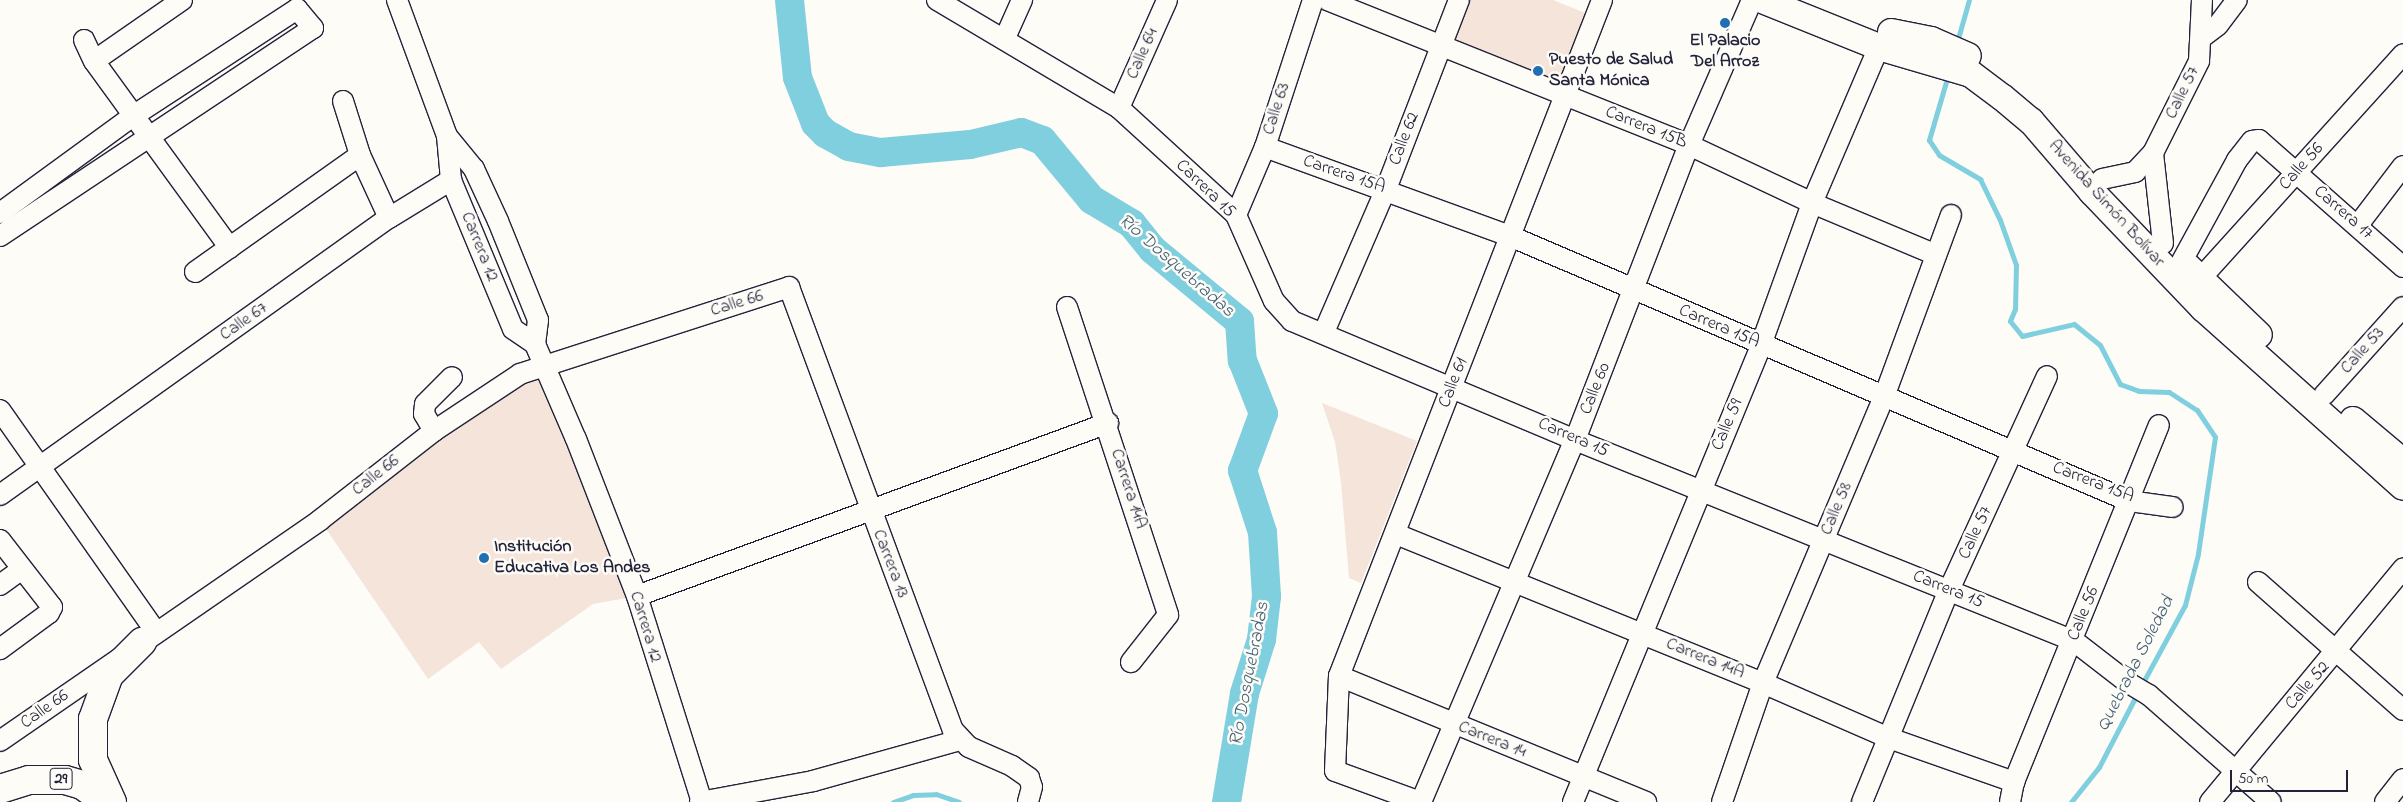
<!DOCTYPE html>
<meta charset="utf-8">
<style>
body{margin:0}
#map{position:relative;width:2403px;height:802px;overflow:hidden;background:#fdfcf7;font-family:"Indie Flower",sans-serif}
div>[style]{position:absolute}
.built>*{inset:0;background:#f5e4da}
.stream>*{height:5px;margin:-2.5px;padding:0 2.5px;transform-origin:2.5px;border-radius:2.5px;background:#80cfde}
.river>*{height:29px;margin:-14.5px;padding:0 14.5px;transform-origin:14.5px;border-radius:14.5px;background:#80cfde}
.roads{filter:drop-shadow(1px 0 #22223b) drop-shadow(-1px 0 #22223b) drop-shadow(0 1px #22223b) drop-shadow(0 -1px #22223b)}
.minor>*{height:20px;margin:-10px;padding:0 10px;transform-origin:10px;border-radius:10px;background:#fdfcf7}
.major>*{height:26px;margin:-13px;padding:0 13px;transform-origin:13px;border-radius:13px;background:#fdfcf7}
.highway>*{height:28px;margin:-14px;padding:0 14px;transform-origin:14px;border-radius:14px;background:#fdfcf7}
.dots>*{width:14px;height:14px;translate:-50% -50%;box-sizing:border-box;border:2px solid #fdfcf7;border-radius:50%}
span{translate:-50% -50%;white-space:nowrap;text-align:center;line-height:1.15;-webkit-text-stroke:5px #fdfcf7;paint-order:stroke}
.shield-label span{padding:1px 4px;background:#fdfcf7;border:1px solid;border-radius:4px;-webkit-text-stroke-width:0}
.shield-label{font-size:16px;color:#22223b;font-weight:700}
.poi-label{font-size:18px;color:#22223b;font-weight:700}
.left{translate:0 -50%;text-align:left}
.street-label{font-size:18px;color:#22223b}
.water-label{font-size:19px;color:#435f74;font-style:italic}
.scale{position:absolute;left:2230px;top:770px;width:118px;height:22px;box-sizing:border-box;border:2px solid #22223b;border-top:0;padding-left:6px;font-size:15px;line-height:18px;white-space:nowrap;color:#22223b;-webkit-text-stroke:4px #fdfcf7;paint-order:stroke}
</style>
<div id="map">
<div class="built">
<div style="clip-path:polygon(1459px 0,1553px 0,1595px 17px,1565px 95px,1441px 46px)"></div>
<div style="clip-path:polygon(545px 364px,637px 596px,593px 604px,501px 669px,479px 642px,428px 679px,320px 520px)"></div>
<div style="clip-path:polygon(1322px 403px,1417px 441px,1361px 583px,1349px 578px,1341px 482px,1335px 442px)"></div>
</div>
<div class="stream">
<div style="left:1957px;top:42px;width:44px;rotate:-74.1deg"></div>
<div style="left:1948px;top:75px;width:68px;rotate:106.3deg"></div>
<div style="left:1929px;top:140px;width:18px;rotate:56deg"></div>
<div style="left:1939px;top:155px;width:48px;rotate:30.3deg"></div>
<div style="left:1980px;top:179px;width:46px;rotate:64deg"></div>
<div style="left:2000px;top:220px;width:48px;rotate:70.4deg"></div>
<div style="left:2016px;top:265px;width:44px;rotate:91.3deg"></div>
<div style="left:2015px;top:309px;width:13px;rotate:113deg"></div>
<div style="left:2010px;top:321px;width:19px;rotate:51deg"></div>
<div style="left:2022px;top:336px;width:53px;rotate:-13deg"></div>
<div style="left:2074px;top:324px;width:33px;rotate:39deg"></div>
<div style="left:2100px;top:345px;width:44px;rotate:62.9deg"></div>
<div style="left:2120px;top:384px;width:20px;rotate:20deg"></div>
<div style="left:2139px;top:391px;width:30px;rotate:2deg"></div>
<div style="left:2169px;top:392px;width:33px;rotate:33deg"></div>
<div style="left:2197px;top:410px;width:32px;rotate:56deg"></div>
<div style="left:2215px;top:437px;width:118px;rotate:98.3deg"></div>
<div style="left:2198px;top:554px;width:53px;rotate:104.3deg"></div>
<div style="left:2185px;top:605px;width:92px;rotate:118.5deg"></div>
<div style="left:893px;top:802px;width:21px;rotate:-19deg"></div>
<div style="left:913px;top:795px;width:23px;rotate:-2deg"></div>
<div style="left:936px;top:794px;width:24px;rotate:19deg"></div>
<div style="left:2071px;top:802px;width:45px;rotate:-51.3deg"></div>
<div style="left:2099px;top:767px;width:82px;rotate:-62.5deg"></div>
</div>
<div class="river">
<div style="left:789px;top:0;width:77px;rotate:84.1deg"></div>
<div style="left:797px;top:77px;width:49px;rotate:68.6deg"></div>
<div style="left:815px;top:123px;width:14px;rotate:45deg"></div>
<div style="left:825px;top:133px;width:26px;rotate:29deg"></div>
<div style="left:848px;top:146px;width:33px;rotate:11deg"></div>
<div style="left:880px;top:152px;width:90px;rotate:-5.1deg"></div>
<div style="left:970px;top:144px;width:52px;rotate:-13.2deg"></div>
<div style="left:1021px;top:132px;width:22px;rotate:21deg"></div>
<div style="left:1042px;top:140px;width:77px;rotate:50.3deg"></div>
<div style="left:1091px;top:199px;width:47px;rotate:31deg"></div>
<div style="left:1131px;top:223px;width:33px;rotate:51deg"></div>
<div style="left:1152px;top:249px;width:113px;rotate:39.6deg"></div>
<div style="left:1239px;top:321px;width:39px;rotate:86deg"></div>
<div style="left:1242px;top:360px;width:57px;rotate:68.4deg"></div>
<div style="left:1263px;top:413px;width:61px;rotate:110.2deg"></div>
<div style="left:1242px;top:470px;width:65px;rotate:72.1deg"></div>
<div style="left:1262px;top:532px;width:64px;rotate:86.4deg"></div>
<div style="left:1266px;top:596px;width:43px;rotate:96.6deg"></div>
<div style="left:1261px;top:639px;width:57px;rotate:107.5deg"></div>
<div style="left:1244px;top:693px;width:110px;rotate:99.4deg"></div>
</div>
<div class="roads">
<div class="minor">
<div style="left:397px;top:0;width:145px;rotate:69.8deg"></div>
<div style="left:447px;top:136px;width:44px;rotate:84.8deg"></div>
<div style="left:451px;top:180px;width:161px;rotate:67.4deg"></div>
<div style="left:513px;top:329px;width:27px;rotate:34deg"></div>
<div style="left:535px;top:344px;width:103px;rotate:66.7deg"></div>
<div style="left:576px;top:439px;width:168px;rotate:68.8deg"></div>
<div style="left:637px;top:596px;width:216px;rotate:72.5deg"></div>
<div style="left:937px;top:0;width:212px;rotate:30.7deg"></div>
<div style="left:1119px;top:108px;width:159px;rotate:42.4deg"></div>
<div style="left:1236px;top:215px;width:94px;rotate:66.2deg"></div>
<div style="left:1274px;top:301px;width:27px;rotate:48deg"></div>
<div style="left:1292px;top:321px;width:307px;rotate:22.8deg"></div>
<div style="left:1575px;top:440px;width:538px;rotate:21.94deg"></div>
<div style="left:2074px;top:641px;width:67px;rotate:37.7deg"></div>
<div style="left:2127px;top:682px;width:26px;rotate:31deg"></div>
<div style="left:2149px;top:695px;width:162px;rotate:41.3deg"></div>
<div style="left:1327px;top:0;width:390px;rotate:21.8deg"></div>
<div style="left:1689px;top:145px;width:136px;rotate:25.2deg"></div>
<div style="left:1812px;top:203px;width:132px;rotate:22.7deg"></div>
<div style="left:1005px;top:38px;width:42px;rotate:-65.9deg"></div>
<div style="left:2201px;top:38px;width:21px;rotate:-37deg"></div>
<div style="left:2218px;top:25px;width:31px;rotate:-53deg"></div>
<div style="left:84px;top:40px;width:23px;rotate:65deg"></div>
<div style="left:94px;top:61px;width:231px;rotate:54deg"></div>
<div style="left:94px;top:61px;width:107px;rotate:-34.7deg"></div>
<div style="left:343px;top:101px;width:57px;rotate:72.5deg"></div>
<div style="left:360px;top:155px;width:69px;rotate:65.3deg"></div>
<div style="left:1119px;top:108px;width:118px;rotate:-66deg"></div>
<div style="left:447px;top:136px;width:43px;rotate:50.7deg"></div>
<div style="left:474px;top:169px;width:57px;rotate:65.2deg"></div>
<div style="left:498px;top:221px;width:107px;rotate:68deg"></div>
<div style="left:538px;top:320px;width:24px;rotate:97deg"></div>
<div style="left:1265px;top:147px;width:261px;rotate:20deg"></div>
<div style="left:1510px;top:236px;width:673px;rotate:23.18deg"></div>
<div style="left:2129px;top:501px;width:44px;rotate:7.8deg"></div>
<div style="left:2153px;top:153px;width:91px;rotate:83.7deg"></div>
<div style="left:2102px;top:179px;width:34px;rotate:-12deg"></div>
<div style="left:2135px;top:172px;width:26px;rotate:-47deg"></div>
<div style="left:2153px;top:153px;width:103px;rotate:-63.4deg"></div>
<div style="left:2199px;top:61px;width:61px;rotate:-87.2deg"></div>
<div style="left:0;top:213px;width:165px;rotate:-36.1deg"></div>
<div style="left:133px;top:116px;width:196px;rotate:-33.1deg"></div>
<div style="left:297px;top:9px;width:25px;rotate:50deg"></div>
<div style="left:313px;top:28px;width:376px;rotate:146.4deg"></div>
<div style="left:1236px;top:215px;width:74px;rotate:-66.9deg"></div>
<div style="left:1265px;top:147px;width:155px;rotate:-71.9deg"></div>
<div style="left:2358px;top:225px;width:74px;rotate:-52.7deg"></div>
<div style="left:2182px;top:261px;width:115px;rotate:-61.4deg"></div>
<div style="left:2237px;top:160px;width:24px;rotate:-52deg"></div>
<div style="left:2252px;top:141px;width:7px;rotate:-8deg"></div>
<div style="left:2259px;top:140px;width:192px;rotate:41.4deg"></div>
<div style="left:195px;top:272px;width:202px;rotate:-35.3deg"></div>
<div style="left:2200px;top:279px;width:303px;rotate:-47.9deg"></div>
<div style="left:1067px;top:307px;width:324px;rotate:71.8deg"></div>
<div style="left:1168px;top:615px;width:60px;rotate:128.2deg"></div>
<div style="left:1324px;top:332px;width:156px;rotate:-66.6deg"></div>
<div style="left:1386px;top:189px;width:203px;rotate:-68.9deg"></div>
<div style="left:2324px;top:395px;width:118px;rotate:-48.1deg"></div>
<div style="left:0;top:410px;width:271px;rotate:54.9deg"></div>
<div style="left:434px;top:431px;width:20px;rotate:-120deg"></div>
<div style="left:424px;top:414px;width:10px;rotate:-84deg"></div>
<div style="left:425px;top:404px;width:38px;rotate:-45deg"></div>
<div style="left:0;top:495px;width:478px;rotate:-35.5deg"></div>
<div style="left:389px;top:218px;width:73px;rotate:-31.5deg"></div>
<div style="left:1396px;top:534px;width:396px;rotate:22.1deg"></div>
<div style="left:1763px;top:683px;width:137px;rotate:23.6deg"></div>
<div style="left:1889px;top:738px;width:133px;rotate:19.4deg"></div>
<div style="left:0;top:540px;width:85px;rotate:52.2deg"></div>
<div style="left:52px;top:607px;width:7px;rotate:117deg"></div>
<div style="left:49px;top:613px;width:61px;rotate:143.7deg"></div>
<div style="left:2258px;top:582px;width:193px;rotate:41.4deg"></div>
<div style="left:0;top:585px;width:26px;rotate:-36deg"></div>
<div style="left:637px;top:596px;width:502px;rotate:-20.17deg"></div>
<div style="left:1339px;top:676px;width:332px;rotate:22.3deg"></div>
<div style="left:0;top:741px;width:389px;rotate:-34.6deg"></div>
<div style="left:320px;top:520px;width:145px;rotate:-38deg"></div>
<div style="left:434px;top:431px;width:103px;rotate:-33.5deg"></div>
<div style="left:520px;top:374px;width:283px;rotate:-17.9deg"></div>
<div style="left:789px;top:287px;width:472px;rotate:69.7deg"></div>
<div style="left:953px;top:730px;width:23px;rotate:47deg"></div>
<div style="left:969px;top:747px;width:47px;rotate:23.8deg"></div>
<div style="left:1012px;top:766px;width:21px;rotate:35deg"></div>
<div style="left:1029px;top:778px;width:9px;rotate:72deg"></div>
<div style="left:1032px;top:787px;width:16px;rotate:105deg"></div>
<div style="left:700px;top:802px;width:115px;rotate:-10.5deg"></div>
<div style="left:813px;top:781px;width:153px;rotate:-15.6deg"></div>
<div style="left:1420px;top:802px;width:90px;rotate:-160deg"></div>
<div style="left:1335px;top:771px;width:95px;rotate:-87.6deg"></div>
<div style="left:1339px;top:676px;width:725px;rotate:-68.74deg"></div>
<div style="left:1421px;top:802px;width:393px;rotate:-67deg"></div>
<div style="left:1575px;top:440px;width:316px;rotate:-68.9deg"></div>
<div style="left:1689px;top:145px;width:158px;rotate:-66.5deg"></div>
<div style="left:1573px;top:802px;width:494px;rotate:-67.6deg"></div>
<div style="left:1761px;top:345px;width:151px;rotate:-70.2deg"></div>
<div style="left:1812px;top:203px;width:170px;rotate:-66.8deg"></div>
<div style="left:1722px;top:802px;width:126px;rotate:-71deg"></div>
<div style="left:1763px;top:683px;width:311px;rotate:-67.1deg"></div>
<div style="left:1884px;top:397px;width:194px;rotate:-69.8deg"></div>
<div style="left:1862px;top:802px;width:229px;rotate:-67.7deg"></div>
<div style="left:1949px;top:590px;width:235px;rotate:-65.4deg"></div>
<div style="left:2010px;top:802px;width:20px;rotate:-79deg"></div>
<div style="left:2014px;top:782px;width:385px;rotate:-67.9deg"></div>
<div style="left:2210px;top:802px;width:303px;rotate:-50.4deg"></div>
<div style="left:2385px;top:802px;width:29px;rotate:-52deg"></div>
</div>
<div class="major">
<div style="left:1762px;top:0;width:126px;rotate:21.9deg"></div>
<div style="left:1879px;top:47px;width:96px;rotate:16.4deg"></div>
<div style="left:1971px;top:74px;width:39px;rotate:37deg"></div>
<div style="left:2002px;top:97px;width:38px;rotate:40deg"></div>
<div style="left:2031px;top:121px;width:94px;rotate:49.3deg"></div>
<div style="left:2092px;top:192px;width:161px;rotate:46.3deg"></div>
<div style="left:2203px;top:308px;width:268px;rotate:41.8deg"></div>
<div style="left:1891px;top:32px;width:41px;rotate:11.3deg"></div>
<div style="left:1931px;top:40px;width:40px;rotate:23.4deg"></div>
<div style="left:2188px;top:267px;width:98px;rotate:43.8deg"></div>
<div style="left:2353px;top:420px;width:65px;rotate:40deg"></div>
</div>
<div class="highway">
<div style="left:0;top:789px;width:30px;rotate:-17deg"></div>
<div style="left:29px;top:780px;width:36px"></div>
<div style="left:65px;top:780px;width:18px;rotate:16deg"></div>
<div style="left:82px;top:785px;width:29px;rotate:36deg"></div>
<div style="left:112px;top:802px;width:46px;rotate:-114.3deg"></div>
<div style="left:93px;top:760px;width:41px;rotate:-90deg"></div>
<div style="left:93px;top:719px;width:47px;rotate:-70deg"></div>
<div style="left:109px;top:675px;width:47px;rotate:-45deg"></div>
</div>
</div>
<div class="dots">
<div style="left:1725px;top:23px;background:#1f6fb2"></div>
<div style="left:1538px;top:71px;background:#1f6fb2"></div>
<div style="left:484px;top:558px;background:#1f6fb2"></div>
</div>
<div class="shield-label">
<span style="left:61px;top:779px">29</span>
</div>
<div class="poi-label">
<span style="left:1725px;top:52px">El Palacio<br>Del Arroz</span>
<span class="left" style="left:1549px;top:71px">Puesto de Salud<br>Santa Mónica</span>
<span class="left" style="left:494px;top:558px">Institución<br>Educativa Los Andes</span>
</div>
<div class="street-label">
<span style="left:1143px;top:54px;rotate:-66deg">Calle 64</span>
<span style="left:2183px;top:93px;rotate:-64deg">Calle 57</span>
<span style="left:1277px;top:109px;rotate:-72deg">Calle 63</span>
<span style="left:1646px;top:128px;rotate:22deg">Carrera 15B</span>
<span style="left:1405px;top:139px;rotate:-69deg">Calle 62</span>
<span style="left:2302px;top:167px;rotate:-48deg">Calle 56</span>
<span style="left:1344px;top:175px;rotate:19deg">Carrera 15A</span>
<span style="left:1205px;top:189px;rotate:44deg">Carrera 15</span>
<span style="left:2106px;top:204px;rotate:48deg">Avenida Simón Bolívar</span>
<span style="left:2343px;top:213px;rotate:41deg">Carrera 17</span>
<span style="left:479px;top:247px;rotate:68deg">Carrera 12</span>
<span style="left:737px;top:304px;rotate:-17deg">Calle 66</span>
<span style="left:244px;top:322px;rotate:-35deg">Calle 67</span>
<span style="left:1719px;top:327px;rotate:23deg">Carrera 15A</span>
<span style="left:2363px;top:351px;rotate:-48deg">Calle 53</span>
<span style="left:1454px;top:383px;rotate:-69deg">Calle 61</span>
<span style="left:1596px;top:389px;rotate:-68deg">Calle 60</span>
<span style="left:1728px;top:425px;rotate:-67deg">Calle 59</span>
<span style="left:1573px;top:438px;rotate:23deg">Carrera 15</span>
<span style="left:376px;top:476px;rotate:-38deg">Calle 66</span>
<span style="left:2093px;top:483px;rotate:21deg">Carrera 15A</span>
<span style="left:1128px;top:489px;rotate:72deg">Carrera 14A</span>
<span style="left:1837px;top:509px;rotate:-67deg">Calle 58</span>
<span style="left:1976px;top:533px;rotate:-65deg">Calle 57</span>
<span style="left:890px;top:564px;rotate:69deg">Carrera 13</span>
<span style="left:1948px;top:590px;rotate:22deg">Carrera 15</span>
<span style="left:2084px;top:614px;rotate:-68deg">Calle 56</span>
<span style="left:645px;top:627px;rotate:73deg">Carrera 12</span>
<span style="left:1705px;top:659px;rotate:22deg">Carrera 14A</span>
<span style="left:2308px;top:686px;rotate:-49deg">Calle 52</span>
<span style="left:45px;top:710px;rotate:-35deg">Calle 66</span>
<span style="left:1492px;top:740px;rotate:22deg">Carrera 14</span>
</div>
<div class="water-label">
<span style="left:1176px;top:266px;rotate:41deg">Río Dosquebradas</span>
<span style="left:2136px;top:664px;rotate:-63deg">Quebrada Soledad</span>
<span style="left:1250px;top:674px;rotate:-79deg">Río Dosquebradas</span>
</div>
<div class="scale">50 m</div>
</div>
